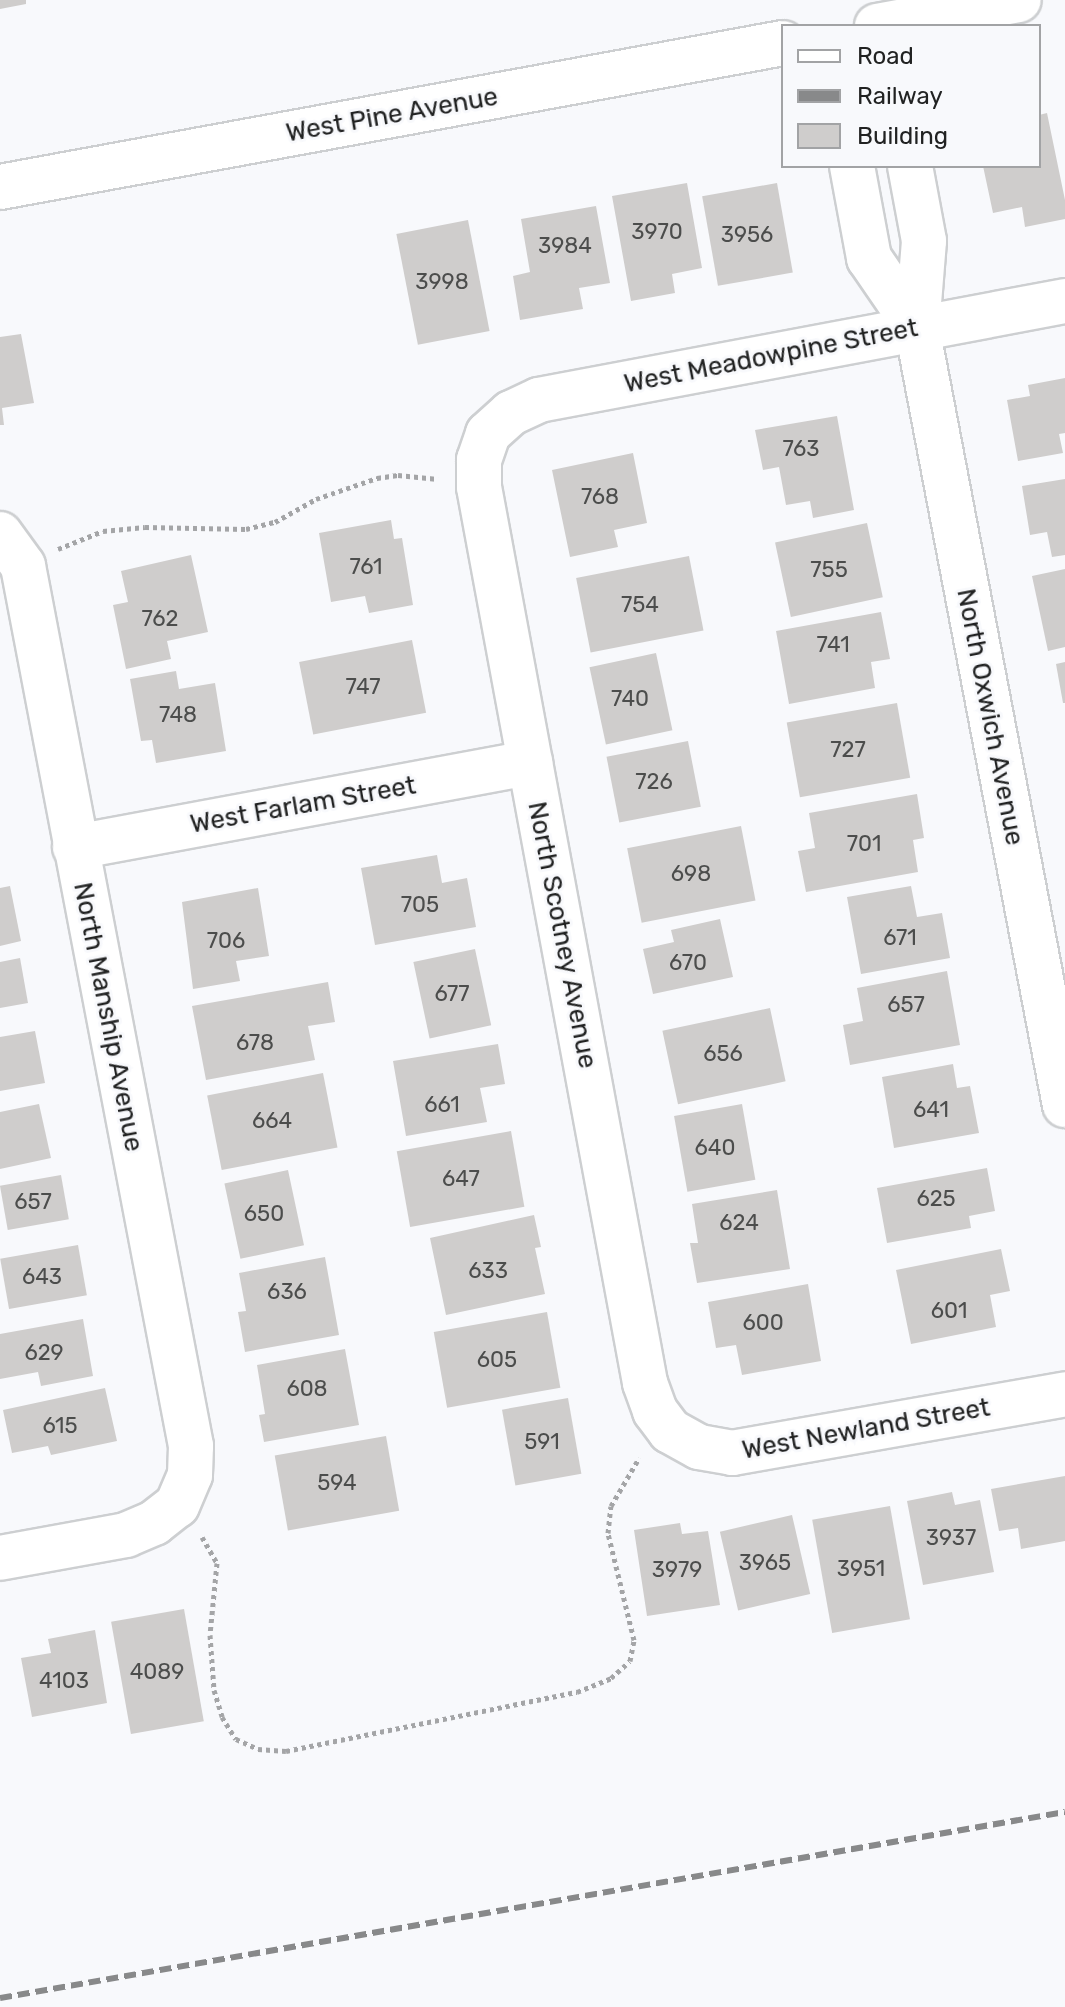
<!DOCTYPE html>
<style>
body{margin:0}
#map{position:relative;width:1065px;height:2007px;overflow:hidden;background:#f8f9fc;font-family:Rubik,sans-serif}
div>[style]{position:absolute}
.building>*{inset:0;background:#cfcdcc;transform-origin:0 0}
.path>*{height:5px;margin-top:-2.5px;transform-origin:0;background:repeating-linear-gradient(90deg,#a4a5a7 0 4px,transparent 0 8px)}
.roads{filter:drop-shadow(2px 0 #cdcfd1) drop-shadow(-2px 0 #cdcfd1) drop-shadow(0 2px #cdcfd1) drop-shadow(0 -2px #cdcfd1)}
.minor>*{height:44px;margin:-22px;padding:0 22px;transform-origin:22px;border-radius:22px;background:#fff}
.rail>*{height:6px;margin-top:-3px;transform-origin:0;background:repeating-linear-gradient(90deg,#88898a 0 12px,transparent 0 18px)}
span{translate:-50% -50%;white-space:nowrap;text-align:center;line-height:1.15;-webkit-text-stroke:6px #f8f9fc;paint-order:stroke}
.number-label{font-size:22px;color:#4c4d4c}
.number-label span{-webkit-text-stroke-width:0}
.street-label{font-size:26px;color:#212222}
.legend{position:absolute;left:781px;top:24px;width:260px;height:144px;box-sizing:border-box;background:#f8f9fc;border:2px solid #a2a3a5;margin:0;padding:10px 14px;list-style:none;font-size:24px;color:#212222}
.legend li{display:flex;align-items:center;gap:16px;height:40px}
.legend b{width:40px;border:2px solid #a2a3a5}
</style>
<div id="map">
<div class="building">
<div style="clip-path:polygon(0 0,26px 0,26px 4px,0 9px)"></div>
<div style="clip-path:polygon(1047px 113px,1065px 200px,1065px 219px,1025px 227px,1022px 207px,993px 213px,983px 166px,1039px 166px,1039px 115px)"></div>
<div style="clip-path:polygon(687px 183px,702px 268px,672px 274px,675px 293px,631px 301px,612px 196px)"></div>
<div style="left:777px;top:183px;width:91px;height:76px;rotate:80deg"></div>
<div style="clip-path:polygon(596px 206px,610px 283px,579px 288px,583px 309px,520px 320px,513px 276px,530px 272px,521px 219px)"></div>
<div style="left:468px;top:220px;width:113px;height:73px;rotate:79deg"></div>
<div style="clip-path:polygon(21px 334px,34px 403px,2px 408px,4px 425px,0 425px,0 337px)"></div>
<div style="clip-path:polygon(1065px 378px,1065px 433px,1059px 434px,1063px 453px,1018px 461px,1007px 400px,1030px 396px,1028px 385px)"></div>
<div style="clip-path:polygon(837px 416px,854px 510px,813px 518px,810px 501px,786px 505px,779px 467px,763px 470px,755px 430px)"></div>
<div style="clip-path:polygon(633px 453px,647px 523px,614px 530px,618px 547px,570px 557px,552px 470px)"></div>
<div style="clip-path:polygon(1065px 479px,1065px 555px,1052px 557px,1047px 532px,1030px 535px,1022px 486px)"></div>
<div style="clip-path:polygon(391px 520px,394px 539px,402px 538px,413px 605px,369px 613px,365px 596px,331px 602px,319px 533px)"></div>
<div style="left:867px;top:523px;width:76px;height:94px;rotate:78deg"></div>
<div style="clip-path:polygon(191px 555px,208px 632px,167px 641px,171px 659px,126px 669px,113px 605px,128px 602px,121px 571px)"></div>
<div style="left:689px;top:556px;width:76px;height:115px;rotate:79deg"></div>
<div style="clip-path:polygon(1065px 569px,1065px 647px,1048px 651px,1032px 576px)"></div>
<div style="clip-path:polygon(881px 612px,890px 659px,871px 662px,875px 688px,789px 704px,776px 631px)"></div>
<div style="left:412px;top:640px;width:74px;height:115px;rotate:79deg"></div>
<div style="left:656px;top:653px;width:79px;height:68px;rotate:78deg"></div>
<div style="clip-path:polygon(1065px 662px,1065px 703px,1063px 703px,1056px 664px)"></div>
<div style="clip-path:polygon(176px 671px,179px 689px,215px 683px,226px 751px,156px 763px,152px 740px,141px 741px,130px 679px)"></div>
<div style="left:897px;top:703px;width:76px;height:112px;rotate:80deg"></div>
<div style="left:688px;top:741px;width:67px;height:83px;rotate:79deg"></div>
<div style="clip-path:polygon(917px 794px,924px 838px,913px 840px,918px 872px,806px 892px,798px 851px,815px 848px,809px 813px)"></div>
<div style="left:741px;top:826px;width:76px;height:116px;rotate:79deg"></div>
<div style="clip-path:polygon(437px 855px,442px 883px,467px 878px,476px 927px,375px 945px,361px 868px)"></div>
<div style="clip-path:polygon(10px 886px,21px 941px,0 946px,0 888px)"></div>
<div style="clip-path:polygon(911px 886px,917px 917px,942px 913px,950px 958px,861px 974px,847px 897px)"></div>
<div style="clip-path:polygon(258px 888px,269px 956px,236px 961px,240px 981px,193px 989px,182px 902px)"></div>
<div style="clip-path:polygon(720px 919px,733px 977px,653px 994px,643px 949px,674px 942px,671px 930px)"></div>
<div style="left:475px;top:949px;width:78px;height:63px;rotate:78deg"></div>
<div style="clip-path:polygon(20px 958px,28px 1003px,0 1008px,0 962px)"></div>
<div style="clip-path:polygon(947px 971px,960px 1045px,850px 1065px,843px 1025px,863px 1021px,857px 988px)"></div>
<div style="clip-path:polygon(328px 982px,335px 1022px,308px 1026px,315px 1060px,206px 1080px,192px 1006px)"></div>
<div style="left:770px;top:1008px;width:75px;height:110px;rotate:78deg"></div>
<div style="clip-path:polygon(35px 1031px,45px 1083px,0 1091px,0 1037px)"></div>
<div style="clip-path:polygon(498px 1044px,505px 1084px,480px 1088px,487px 1122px,406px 1136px,393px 1061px)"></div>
<div style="clip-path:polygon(953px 1064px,957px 1088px,970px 1086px,979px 1133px,894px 1148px,882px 1077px)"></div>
<div style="left:323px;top:1073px;width:76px;height:118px;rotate:79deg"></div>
<div style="clip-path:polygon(39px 1104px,51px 1158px,0 1169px,0 1112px)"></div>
<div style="left:742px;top:1104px;width:77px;height:69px;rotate:80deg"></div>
<div style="left:511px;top:1131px;width:77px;height:116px;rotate:80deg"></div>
<div style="clip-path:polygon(987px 1168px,995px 1211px,969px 1216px,971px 1228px,887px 1243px,877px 1188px)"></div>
<div style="left:288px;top:1170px;width:77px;height:65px;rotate:78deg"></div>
<div style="left:61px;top:1175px;width:45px;height:62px;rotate:80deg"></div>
<div style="clip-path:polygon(777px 1190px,790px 1269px,697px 1283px,690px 1243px,698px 1243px,692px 1204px)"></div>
<div style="clip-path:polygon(534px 1215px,541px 1247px,535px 1248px,545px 1294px,446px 1315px,430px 1238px)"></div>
<div style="left:78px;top:1245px;width:51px;height:79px;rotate:80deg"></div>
<div style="clip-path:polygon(1001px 1249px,1010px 1291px,990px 1295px,996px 1327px,911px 1344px,896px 1270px)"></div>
<div style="clip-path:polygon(325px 1257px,339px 1335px,245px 1352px,238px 1312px,246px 1311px,239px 1273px)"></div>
<div style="clip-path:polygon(808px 1284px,821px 1361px,742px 1375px,736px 1345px,716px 1348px,708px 1302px)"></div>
<div style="left:547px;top:1312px;width:77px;height:115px;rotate:80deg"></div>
<div style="clip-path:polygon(83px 1319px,93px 1376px,41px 1386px,38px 1372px,0 1379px,0 1334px)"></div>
<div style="clip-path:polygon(345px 1349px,359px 1425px,264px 1442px,259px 1415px,265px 1414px,257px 1365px)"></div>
<div style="clip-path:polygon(105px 1388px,117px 1441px,51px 1455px,48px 1446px,12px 1453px,3px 1410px)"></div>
<div style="left:568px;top:1398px;width:77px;height:67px;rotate:80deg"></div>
<div style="left:386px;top:1436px;width:76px;height:113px;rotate:80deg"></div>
<div style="clip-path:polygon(1065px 1476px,1065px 1541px,1021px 1549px,1018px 1528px,999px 1531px,991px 1489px)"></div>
<div style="clip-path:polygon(952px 1492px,955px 1505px,980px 1500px,994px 1572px,923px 1585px,907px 1501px)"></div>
<div style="left:890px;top:1506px;width:115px;height:79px;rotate:80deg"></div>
<div style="left:792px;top:1515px;width:81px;height:74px;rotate:77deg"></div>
<div style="clip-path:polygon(680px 1523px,682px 1534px,708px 1531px,720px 1605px,647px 1616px,634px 1530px)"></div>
<div style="left:184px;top:1609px;width:114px;height:74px;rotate:80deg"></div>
<div style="clip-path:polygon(95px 1630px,107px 1703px,32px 1717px,21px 1658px,51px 1653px,48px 1639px)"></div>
</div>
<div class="path">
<div style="left:58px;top:549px;width:48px;rotate:-21.8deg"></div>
<div style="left:103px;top:531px;width:42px;rotate:-5.4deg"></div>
<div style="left:145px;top:527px;width:101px;rotate:1.1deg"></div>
<div style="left:246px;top:529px;width:30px;rotate:-14deg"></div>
<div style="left:275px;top:522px;width:47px;rotate:-29.3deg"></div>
<div style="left:316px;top:499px;width:65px;rotate:-19deg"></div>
<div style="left:377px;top:478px;width:21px;rotate:-8deg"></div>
<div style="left:398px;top:475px;width:40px;rotate:5.7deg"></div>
<div style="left:202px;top:1537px;width:30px;rotate:60deg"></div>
<div style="left:217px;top:1563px;width:72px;rotate:95.6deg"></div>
<div style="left:210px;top:1635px;width:55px;rotate:85.8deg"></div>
<div style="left:214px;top:1690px;width:28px;rotate:73deg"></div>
<div style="left:222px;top:1717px;width:26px;rotate:58deg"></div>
<div style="left:236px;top:1739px;width:24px;rotate:24deg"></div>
<div style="left:258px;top:1749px;width:28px;rotate:4deg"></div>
<div style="left:286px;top:1751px;width:297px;rotate:-11.5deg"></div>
<div style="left:577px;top:1692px;width:37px;rotate:-22deg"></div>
<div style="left:611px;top:1678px;width:25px;rotate:-42deg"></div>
<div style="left:630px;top:1661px;width:21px;rotate:-79deg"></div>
<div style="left:634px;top:1640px;width:110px;rotate:-103.7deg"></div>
<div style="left:608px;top:1533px;width:27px;rotate:-84deg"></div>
<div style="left:611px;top:1506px;width:56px;rotate:-59.7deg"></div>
</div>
<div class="roads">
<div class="minor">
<div style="left:877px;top:26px;width:144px;rotate:-10.4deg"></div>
<div style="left:852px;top:166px;width:94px;rotate:79.5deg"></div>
<div style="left:869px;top:258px;width:85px;rotate:55.6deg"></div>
<div style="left:910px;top:166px;width:76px;rotate:79.4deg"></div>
<div style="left:924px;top:241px;width:87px;rotate:94.6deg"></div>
<div style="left:917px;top:328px;width:791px;rotate:79.22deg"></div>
<div style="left:0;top:187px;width:796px;rotate:-10.42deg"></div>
<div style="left:1065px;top:301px;width:535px;rotate:169.34deg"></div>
<div style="left:539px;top:400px;width:31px;rotate:155deg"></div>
<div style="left:511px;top:413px;width:31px;rotate:138deg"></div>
<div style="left:488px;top:434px;width:28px;rotate:109deg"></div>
<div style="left:479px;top:460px;width:27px;rotate:90deg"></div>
<div style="left:479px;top:487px;width:911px;rotate:79.5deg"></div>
<div style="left:645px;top:1383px;width:30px;rotate:70deg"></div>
<div style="left:655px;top:1411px;width:25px;rotate:53deg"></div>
<div style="left:670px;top:1431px;width:33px;rotate:29deg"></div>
<div style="left:699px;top:1447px;width:34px;rotate:10deg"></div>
<div style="left:732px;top:1453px;width:338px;rotate:-10deg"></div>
<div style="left:0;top:534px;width:39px;rotate:54deg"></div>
<div style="left:23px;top:566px;width:896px;rotate:79.19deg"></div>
<div style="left:191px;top:1446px;width:29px;rotate:92deg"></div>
<div style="left:190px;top:1475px;width:33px;rotate:113deg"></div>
<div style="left:177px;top:1505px;width:29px;rotate:142deg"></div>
<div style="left:154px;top:1523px;width:30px;rotate:157deg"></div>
<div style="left:126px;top:1535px;width:128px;rotate:169.7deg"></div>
<div style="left:75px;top:847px;width:463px;rotate:-10.5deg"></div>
</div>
</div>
<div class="rail">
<div style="left:0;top:1998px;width:1081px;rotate:-9.91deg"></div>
</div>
<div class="number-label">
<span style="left:657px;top:232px">3970</span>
<span style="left:747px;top:235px">3956</span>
<span style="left:565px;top:246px">3984</span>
<span style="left:442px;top:282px">3998</span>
<span style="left:801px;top:449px">763</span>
<span style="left:600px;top:497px">768</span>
<span style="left:366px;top:567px">761</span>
<span style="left:829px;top:570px">755</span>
<span style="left:640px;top:605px">754</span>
<span style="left:160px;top:619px">762</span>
<span style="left:833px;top:645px">741</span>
<span style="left:363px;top:687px">747</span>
<span style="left:630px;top:699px">740</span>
<span style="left:178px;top:715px">748</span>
<span style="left:848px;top:750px">727</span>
<span style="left:654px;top:782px">726</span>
<span style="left:864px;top:844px">701</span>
<span style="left:691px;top:874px">698</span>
<span style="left:420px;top:905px">705</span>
<span style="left:900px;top:938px">671</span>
<span style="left:226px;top:941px">706</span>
<span style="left:688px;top:963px">670</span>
<span style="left:452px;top:994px">677</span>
<span style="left:906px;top:1005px">657</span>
<span style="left:255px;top:1043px">678</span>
<span style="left:723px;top:1054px">656</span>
<span style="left:442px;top:1105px">661</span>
<span style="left:931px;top:1110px">641</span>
<span style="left:272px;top:1121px">664</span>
<span style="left:715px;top:1148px">640</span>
<span style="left:461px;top:1179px">647</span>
<span style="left:936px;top:1199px">625</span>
<span style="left:33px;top:1202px">657</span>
<span style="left:264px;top:1214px">650</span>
<span style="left:739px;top:1223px">624</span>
<span style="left:488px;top:1271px">633</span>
<span style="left:42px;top:1277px">643</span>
<span style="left:287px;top:1292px">636</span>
<span style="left:949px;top:1311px">601</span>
<span style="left:763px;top:1323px">600</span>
<span style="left:44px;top:1353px">629</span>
<span style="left:497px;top:1360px">605</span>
<span style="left:307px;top:1389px">608</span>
<span style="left:60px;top:1426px">615</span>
<span style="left:542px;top:1442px">591</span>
<span style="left:337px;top:1483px">594</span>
<span style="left:951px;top:1538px">3937</span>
<span style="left:765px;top:1563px">3965</span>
<span style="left:861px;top:1569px">3951</span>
<span style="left:677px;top:1570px">3979</span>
<span style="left:157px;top:1672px">4089</span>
<span style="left:64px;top:1681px">4103</span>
</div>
<div class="street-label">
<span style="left:392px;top:115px;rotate:-10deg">West Pine Avenue</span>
<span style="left:771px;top:356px;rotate:-11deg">West Meadowpine Street</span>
<span style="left:990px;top:717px;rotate:79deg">North Oxwich Avenue</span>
<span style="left:303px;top:805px;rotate:-10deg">West Farlam Street</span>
<span style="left:562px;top:935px;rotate:79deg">North Scotney Avenue</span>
<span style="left:108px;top:1017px;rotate:79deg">North Manship Avenue</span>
<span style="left:866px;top:1429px;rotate:-10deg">West Newland Street</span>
</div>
<ul class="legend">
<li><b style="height:10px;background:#fff"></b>Road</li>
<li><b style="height:10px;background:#88898a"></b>Railway</li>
<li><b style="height:22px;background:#cfcdcc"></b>Building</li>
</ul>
</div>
